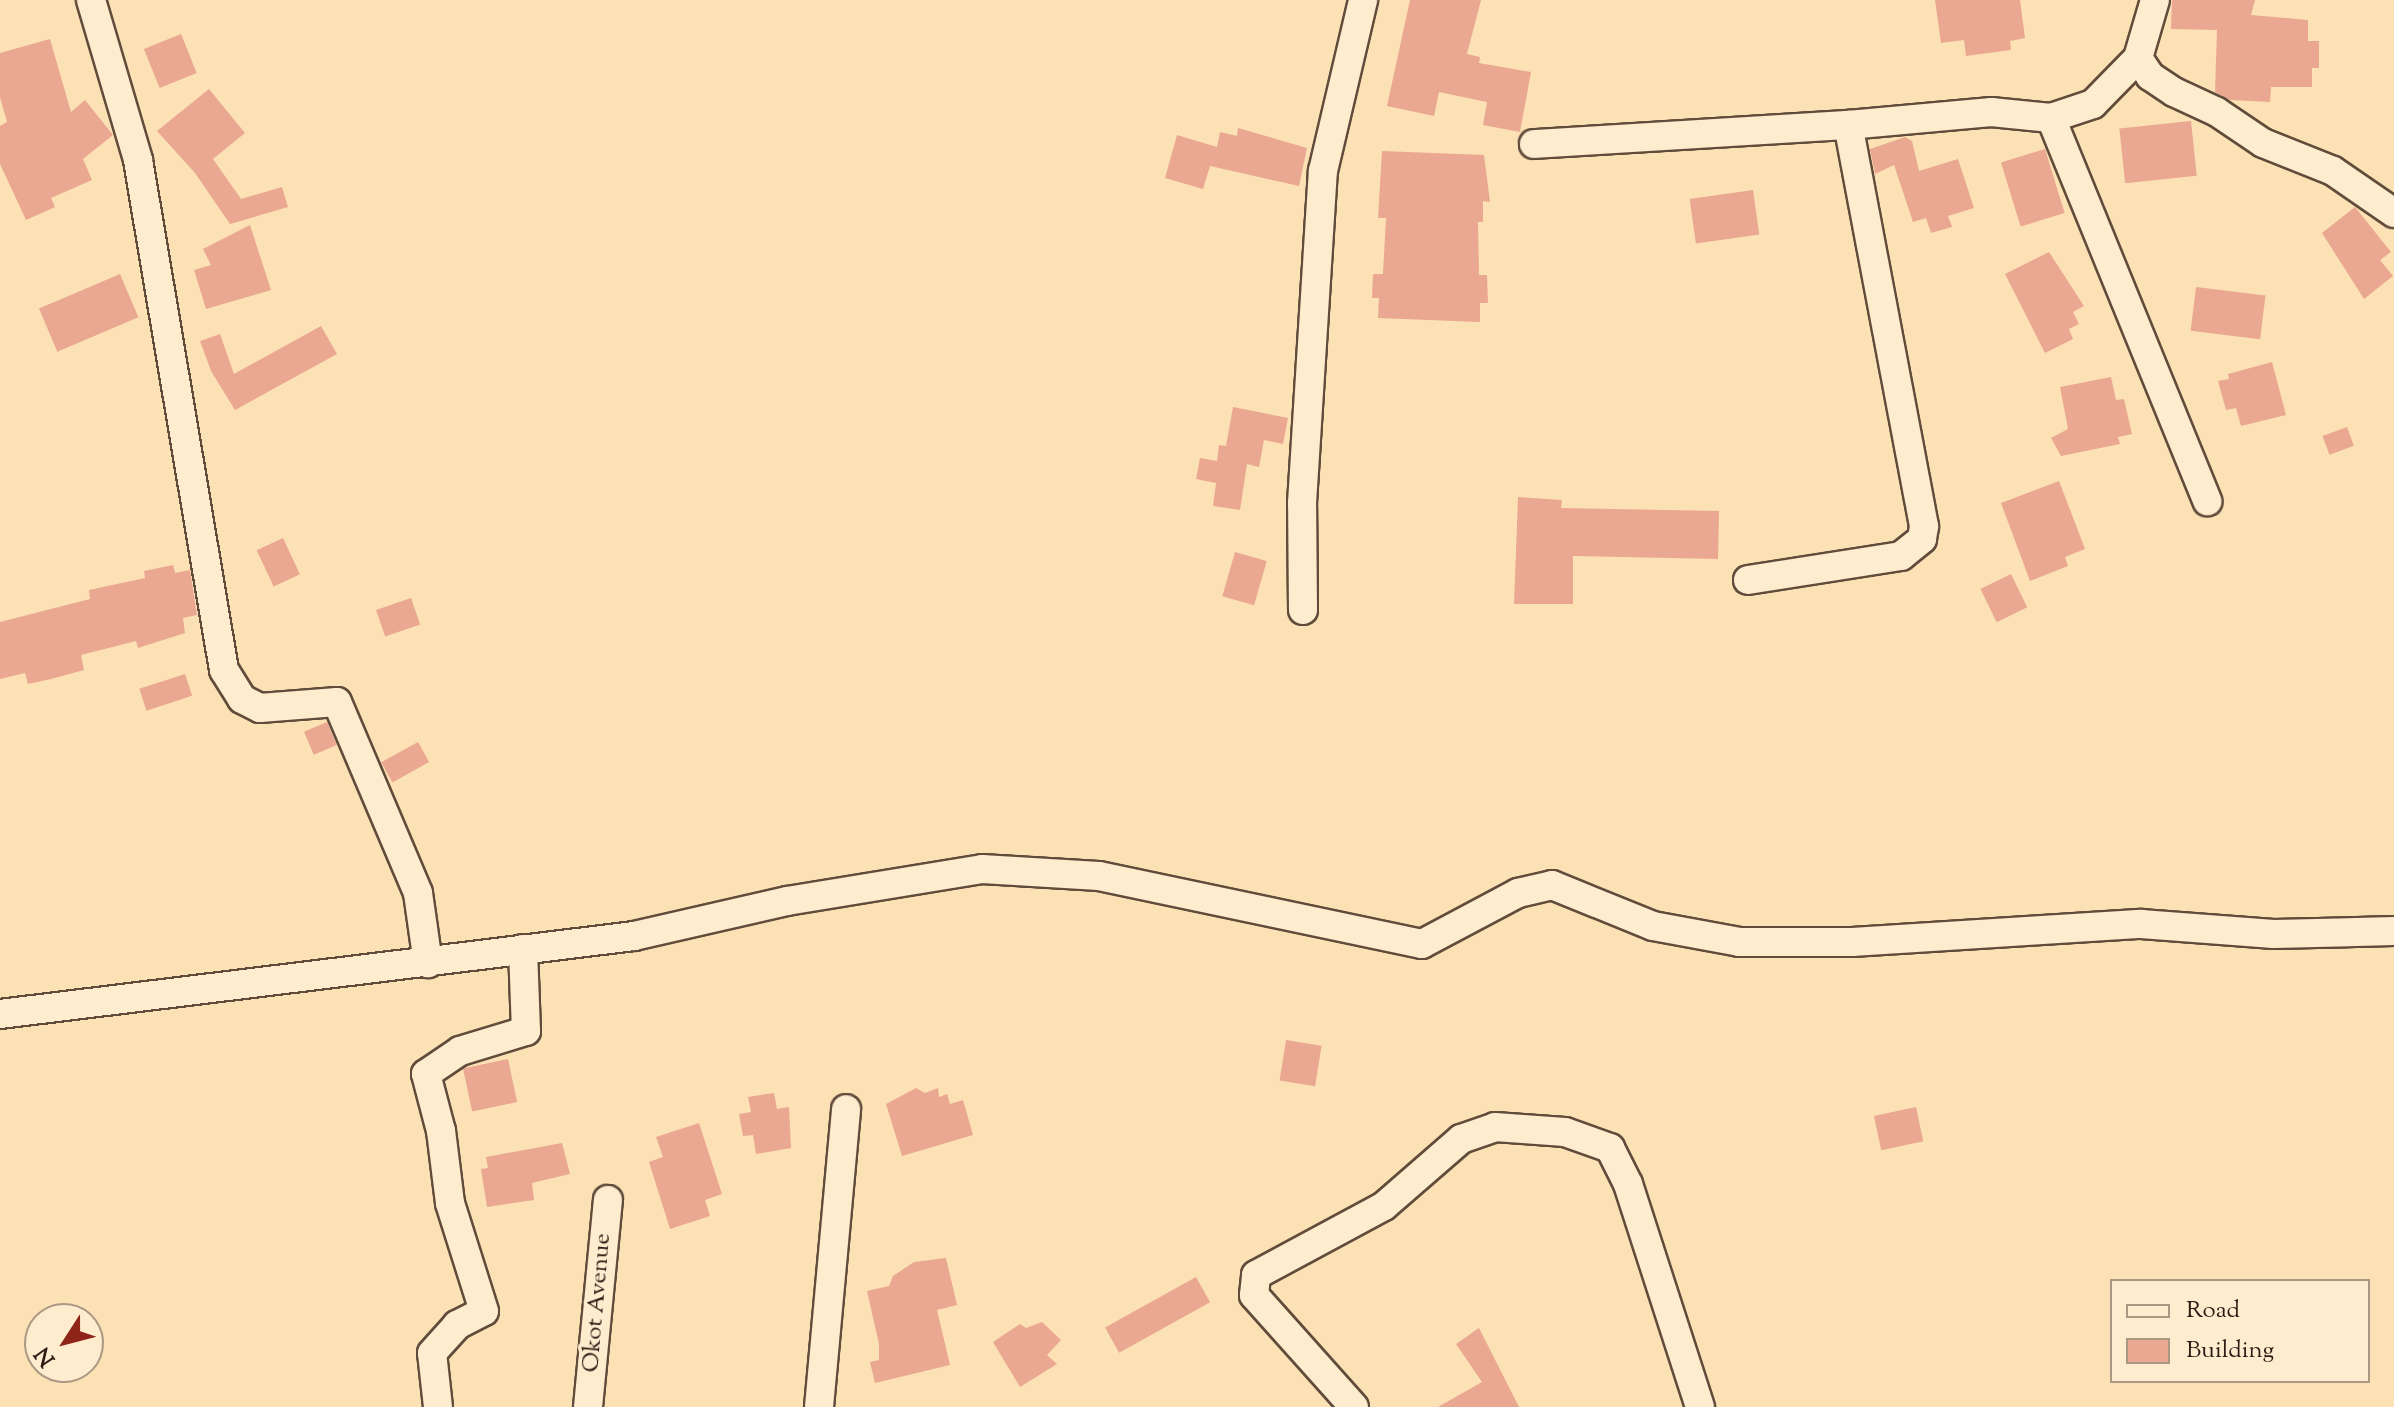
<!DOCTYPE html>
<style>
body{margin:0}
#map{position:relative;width:2394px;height:1407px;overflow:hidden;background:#fce1b4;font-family:"Sorts Mill Goudy",serif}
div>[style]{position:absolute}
.building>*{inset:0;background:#eaa792;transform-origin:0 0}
.roads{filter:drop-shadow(2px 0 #614c3c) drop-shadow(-2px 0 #614c3c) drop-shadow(0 2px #614c3c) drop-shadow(0 -2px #614c3c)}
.minor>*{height:28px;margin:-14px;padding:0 14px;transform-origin:14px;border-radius:14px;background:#fdecce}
span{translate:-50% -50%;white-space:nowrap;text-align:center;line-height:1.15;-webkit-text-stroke:7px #fdecce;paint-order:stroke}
.street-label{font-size:24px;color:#2d1b14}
.legend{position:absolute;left:2110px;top:1279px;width:260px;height:104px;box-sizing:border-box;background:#fdecce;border:2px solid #aa9884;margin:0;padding:10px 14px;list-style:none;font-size:24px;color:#2d1b14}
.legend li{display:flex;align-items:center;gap:16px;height:40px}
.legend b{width:40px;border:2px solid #aa9884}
.north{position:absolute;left:24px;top:1303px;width:80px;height:80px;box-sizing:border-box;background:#fdecce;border:2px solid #aa9884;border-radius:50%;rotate:234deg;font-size:22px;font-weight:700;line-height:32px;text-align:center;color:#2d1b14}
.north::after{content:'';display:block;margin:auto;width:28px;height:36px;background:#8f2418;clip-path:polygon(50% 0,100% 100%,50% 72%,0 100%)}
</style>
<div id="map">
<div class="building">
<div style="clip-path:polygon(1410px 0,1481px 0,1467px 54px,1480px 57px,1479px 63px,1531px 72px,1520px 132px,1483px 125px,1487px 102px,1439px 92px,1434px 116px,1387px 106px)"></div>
<div style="clip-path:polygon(1935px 0,2020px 0,2025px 38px,2010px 41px,2011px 50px,1966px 56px,1964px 40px,1941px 43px)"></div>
<div style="clip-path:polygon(2172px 0,2255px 0,2251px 15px,2308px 20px,2308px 41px,2319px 41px,2319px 68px,2312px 68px,2312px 87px,2271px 87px,2270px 102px,2230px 100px,2215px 92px,2217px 30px,2171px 29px)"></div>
<div style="left:181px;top:34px;width:42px;height:40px;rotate:68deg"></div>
<div style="clip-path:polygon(50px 39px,71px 112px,85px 100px,113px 135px,83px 159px,92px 180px,51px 198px,55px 207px,26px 220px,0 164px,0 126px,7px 122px,0 97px,0 53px)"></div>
<div style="clip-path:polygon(209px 89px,245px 133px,213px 159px,241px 199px,282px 187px,288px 207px,230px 224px,195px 173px,157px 131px)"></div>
<div style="left:2191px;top:121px;width:55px;height:72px;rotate:84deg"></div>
<div style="clip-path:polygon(1238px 128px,1307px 148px,1299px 186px,1210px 166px,1203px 189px,1165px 178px,1177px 135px,1217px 147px,1220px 132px,1237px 136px)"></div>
<div style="clip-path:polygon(1905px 137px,1912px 141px,1919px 171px,1958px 159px,1974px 208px,1948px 216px,1952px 227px,1931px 233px,1926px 218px,1913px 222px,1894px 165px,1875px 174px,1870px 149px)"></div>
<div style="left:2045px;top:149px;width:67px;height:46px;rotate:73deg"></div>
<div style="clip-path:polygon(1382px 151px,1484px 155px,1490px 202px,1483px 201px,1483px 222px,1478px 222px,1479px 275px,1487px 275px,1488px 303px,1480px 303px,1480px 322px,1378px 318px,1379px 298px,1372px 298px,1373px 274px,1383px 274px,1386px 218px,1378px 218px)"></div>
<div style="left:1753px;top:190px;width:45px;height:64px;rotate:82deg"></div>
<div style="clip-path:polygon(2355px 207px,2391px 252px,2380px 260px,2393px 276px,2364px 299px,2322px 233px)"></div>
<div style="clip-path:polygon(250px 225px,271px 290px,206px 309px,194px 270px,211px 265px,203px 249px)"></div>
<div style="clip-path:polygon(2049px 252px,2084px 306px,2073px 312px,2079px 324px,2069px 329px,2073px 339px,2045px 353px,2005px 274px)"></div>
<div style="left:120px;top:274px;width:47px;height:88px;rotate:67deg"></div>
<div style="left:2196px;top:287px;width:70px;height:44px;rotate:7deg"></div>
<div style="clip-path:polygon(321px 326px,337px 354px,235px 410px,211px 371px,200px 341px,220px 334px,234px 374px)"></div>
<div style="clip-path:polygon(2272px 362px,2286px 415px,2241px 426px,2236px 408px,2226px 410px,2218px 381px,2229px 379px,2228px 374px)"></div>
<div style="clip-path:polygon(2111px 377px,2116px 400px,2124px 399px,2132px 434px,2118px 437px,2120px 444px,2061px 456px,2051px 438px,2068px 429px,2060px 387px)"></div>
<div style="clip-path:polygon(1233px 407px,1288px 418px,1283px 444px,1264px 440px,1259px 467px,1247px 464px,1240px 510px,1213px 506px,1216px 483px,1196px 479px,1200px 458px,1217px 461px,1219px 445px,1226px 446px)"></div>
<div style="left:2347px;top:427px;width:20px;height:26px;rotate:70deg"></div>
<div style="clip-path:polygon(2059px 481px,2085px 549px,2065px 557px,2068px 566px,2030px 581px,2001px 503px)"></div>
<div style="clip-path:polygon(1518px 497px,1562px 500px,1561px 508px,1719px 511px,1718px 559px,1573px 556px,1573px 604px,1514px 604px)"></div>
<div style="left:283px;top:538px;width:40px;height:29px;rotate:65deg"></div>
<div style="left:1235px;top:552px;width:33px;height:46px;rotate:16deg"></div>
<div style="clip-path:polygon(173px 565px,175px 573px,190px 570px,197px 615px,183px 618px,185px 633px,138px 648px,136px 641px,81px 655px,84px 670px,51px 679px,28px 684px,25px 673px,0 679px,0 622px,90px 599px,89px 590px,145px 578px,144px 571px)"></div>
<div style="left:2011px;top:574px;width:37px;height:34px;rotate:64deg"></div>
<div style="left:411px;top:598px;width:28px;height:37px;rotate:71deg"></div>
<div style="left:185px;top:674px;width:23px;height:48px;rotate:72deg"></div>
<div style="left:327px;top:722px;width:25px;height:25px;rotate:67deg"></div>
<div style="left:418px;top:742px;width:23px;height:42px;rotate:61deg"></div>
<div style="left:1286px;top:1040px;width:36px;height:41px;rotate:9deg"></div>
<div style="left:508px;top:1059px;width:44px;height:46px;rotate:78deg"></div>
<div style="clip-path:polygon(916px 1088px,925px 1093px,938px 1088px,939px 1097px,947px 1094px,950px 1104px,963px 1100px,973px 1135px,902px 1156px,886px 1104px)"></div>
<div style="clip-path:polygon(774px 1093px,777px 1109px,789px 1107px,791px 1148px,756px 1154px,753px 1135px,743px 1136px,739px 1114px,751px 1112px,748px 1097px)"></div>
<div style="left:1916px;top:1107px;width:35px;height:43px;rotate:78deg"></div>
<div style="clip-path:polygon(699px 1123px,722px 1194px,705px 1200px,710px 1216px,670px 1229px,649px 1162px,663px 1157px,656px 1137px)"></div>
<div style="clip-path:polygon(562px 1143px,570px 1174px,532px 1183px,534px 1200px,487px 1207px,481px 1169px,488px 1168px,486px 1157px)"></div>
<div style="clip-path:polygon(946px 1258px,957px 1305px,937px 1310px,950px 1365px,875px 1383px,870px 1362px,879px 1360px,879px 1344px,867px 1291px,889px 1286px,893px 1276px,914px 1262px)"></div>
<div style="left:1196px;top:1277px;width:29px;height:104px;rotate:61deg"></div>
<div style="clip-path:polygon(1042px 1322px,1061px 1340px,1047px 1355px,1057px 1364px,1020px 1387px,993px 1342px,1020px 1324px,1026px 1328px)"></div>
<div style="clip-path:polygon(1479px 1328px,1519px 1407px,1438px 1407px,1482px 1382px,1456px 1344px)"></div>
</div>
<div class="roads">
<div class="minor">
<div style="left:91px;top:0;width:167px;rotate:73.6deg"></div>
<div style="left:138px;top:160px;width:517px;rotate:80.43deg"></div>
<div style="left:224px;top:670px;width:34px;rotate:58deg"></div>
<div style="left:242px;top:699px;width:20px;rotate:27deg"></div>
<div style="left:260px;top:708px;width:77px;rotate:-4.5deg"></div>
<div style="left:337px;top:702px;width:207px;rotate:67deg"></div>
<div style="left:418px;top:893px;width:71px;rotate:81.9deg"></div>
<div style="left:2138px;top:58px;width:22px;rotate:56deg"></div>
<div style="left:2150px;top:76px;width:29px;rotate:34deg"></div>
<div style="left:2174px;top:92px;width:47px;rotate:24.9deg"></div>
<div style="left:2217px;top:112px;width:55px;rotate:34deg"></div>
<div style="left:2263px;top:143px;width:75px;rotate:21.8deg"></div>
<div style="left:2333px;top:171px;width:74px;rotate:34.5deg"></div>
<div style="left:2051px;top:118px;width:414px;rotate:67.8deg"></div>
<div style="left:1534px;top:144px;width:315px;rotate:-3.5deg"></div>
<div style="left:1748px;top:580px;width:155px;rotate:-8.9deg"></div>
<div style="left:1901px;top:556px;width:27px;rotate:-39deg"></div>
<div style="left:1922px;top:539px;width:13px;rotate:-81deg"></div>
<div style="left:1924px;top:526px;width:408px;rotate:-100.7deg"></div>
<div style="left:1848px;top:125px;width:144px;rotate:-5.2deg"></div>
<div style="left:1991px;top:112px;width:60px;rotate:5.7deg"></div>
<div style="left:2051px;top:118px;width:44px;rotate:-18.4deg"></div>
<div style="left:2093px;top:104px;width:64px;rotate:-45.6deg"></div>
<div style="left:2138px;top:58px;width:60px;rotate:-73.7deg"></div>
<div style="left:1303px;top:610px;width:107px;rotate:-90.5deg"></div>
<div style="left:1302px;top:503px;width:333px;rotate:-86.4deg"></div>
<div style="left:1323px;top:171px;width:176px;rotate:-76.8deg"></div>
<div style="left:0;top:1014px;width:639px;rotate:-7.01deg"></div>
<div style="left:634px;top:936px;width:157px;rotate:-12.9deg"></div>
<div style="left:787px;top:901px;width:198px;rotate:-9.3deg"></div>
<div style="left:982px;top:869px;width:117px;rotate:3.4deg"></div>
<div style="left:1099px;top:876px;width:330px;rotate:11.9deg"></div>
<div style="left:1422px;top:944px;width:109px;rotate:-28deg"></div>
<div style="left:1518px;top:893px;width:35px;rotate:-13deg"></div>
<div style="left:1552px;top:885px;width:109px;rotate:22.1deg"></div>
<div style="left:1653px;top:926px;width:87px;rotate:10.5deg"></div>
<div style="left:1739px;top:942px;width:113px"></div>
<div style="left:1852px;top:942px;width:290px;rotate:-3.6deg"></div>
<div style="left:2141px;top:924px;width:133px;rotate:4.3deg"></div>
<div style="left:2274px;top:934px;width:120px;rotate:-1.4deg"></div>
<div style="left:438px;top:1407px;width:54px;rotate:-96.3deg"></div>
<div style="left:432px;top:1353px;width:38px;rotate:-48deg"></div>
<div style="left:457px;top:1325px;width:30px;rotate:-27deg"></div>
<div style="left:484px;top:1311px;width:113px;rotate:-107.5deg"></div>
<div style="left:450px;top:1203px;width:73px;rotate:-97.1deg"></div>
<div style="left:441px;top:1131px;width:59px;rotate:-104.7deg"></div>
<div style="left:426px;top:1074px;width:41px;rotate:-34.1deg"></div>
<div style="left:460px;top:1051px;width:69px;rotate:-16.9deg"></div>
<div style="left:526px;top:1031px;width:82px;rotate:-92.1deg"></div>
<div style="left:588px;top:1407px;width:208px;rotate:-84.5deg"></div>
<div style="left:819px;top:1407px;width:299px;rotate:-84.8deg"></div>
<div style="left:1354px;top:1407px;width:150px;rotate:-131.8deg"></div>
<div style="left:1254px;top:1295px;width:20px;rotate:-84deg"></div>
<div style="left:1256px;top:1275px;width:145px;rotate:-28.3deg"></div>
<div style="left:1384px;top:1206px;width:102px;rotate:-41deg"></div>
<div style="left:1461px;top:1139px;width:36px;rotate:-19deg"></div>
<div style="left:1495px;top:1127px;width:70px;rotate:4.1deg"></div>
<div style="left:1565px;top:1132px;width:48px;rotate:19.6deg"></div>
<div style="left:1610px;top:1148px;width:40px;rotate:63.4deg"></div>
<div style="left:1628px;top:1184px;width:234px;rotate:72.1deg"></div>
</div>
</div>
<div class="street-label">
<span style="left:598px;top:1303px;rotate:-85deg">Okot Avenue</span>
</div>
<ul class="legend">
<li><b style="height:10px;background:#fdecce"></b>Road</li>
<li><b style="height:22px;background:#eaa792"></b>Building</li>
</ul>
<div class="north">N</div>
</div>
